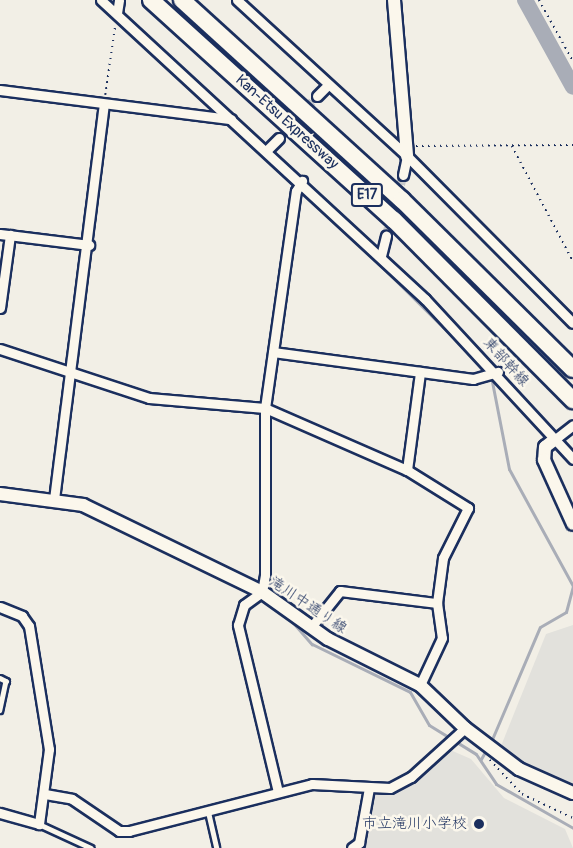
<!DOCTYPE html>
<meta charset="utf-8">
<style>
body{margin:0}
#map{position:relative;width:573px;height:848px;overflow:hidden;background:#f2efe6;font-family:Pangolin,"Klee One",sans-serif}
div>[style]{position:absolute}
.built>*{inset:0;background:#e2e1dc}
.stream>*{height:3px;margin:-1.5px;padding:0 1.5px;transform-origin:1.5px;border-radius:1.5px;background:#a9adb7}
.river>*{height:16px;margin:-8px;padding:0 8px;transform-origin:8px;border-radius:8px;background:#a9adb7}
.minor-tunnel>*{height:9px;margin-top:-4.5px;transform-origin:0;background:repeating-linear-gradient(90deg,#c7c9cb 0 9px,transparent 0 13.5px)}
.path>*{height:1.5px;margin-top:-0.75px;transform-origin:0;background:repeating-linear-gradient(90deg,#1b2f5e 0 1.5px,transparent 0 6px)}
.roads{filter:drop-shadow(2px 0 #1b2f5e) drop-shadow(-2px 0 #1b2f5e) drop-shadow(0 2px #1b2f5e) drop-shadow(0 -2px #1b2f5e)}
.service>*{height:4.5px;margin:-2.25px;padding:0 2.25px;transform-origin:2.25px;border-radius:2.25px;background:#fbf7ec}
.minor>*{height:9px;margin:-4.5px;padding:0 4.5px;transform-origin:4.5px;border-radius:4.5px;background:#fbf7ec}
.tertiary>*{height:12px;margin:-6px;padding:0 6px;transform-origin:6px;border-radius:6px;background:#fbf7ec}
.motorway>*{height:16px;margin:-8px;padding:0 8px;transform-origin:8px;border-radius:8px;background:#fbf7ec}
.dots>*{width:16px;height:16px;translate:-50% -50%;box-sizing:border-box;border:3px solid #fbf7ec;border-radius:50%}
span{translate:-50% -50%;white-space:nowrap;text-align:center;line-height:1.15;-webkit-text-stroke:5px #fbf7ec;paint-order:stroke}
.shield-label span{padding:2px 4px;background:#fbf7ec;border:2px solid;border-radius:4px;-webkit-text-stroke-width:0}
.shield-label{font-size:14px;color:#1b2f5e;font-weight:700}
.street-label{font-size:15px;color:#1b2f5e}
.poi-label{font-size:15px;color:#1b2f5e}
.right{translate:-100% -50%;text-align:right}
</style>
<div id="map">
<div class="built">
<div style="clip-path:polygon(573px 625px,573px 789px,499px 751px,546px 634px)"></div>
<div style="clip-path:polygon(448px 749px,471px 759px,504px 798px,565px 829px,573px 848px,362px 848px,371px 794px,393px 794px,407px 786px)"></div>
</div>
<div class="stream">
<div style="left:369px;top:254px;width:139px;rotate:44.7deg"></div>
<div style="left:289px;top:618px;width:35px;rotate:49deg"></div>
<div style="left:312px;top:644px;width:109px;rotate:26.1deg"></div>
<div style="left:410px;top:692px;width:38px;rotate:60deg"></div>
<div style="left:429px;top:725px;width:55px;rotate:31.7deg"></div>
<div style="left:476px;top:754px;width:36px;rotate:56deg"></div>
<div style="left:496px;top:784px;width:89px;rotate:29.7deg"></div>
<div style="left:490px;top:744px;width:127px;rotate:-66.9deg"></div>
<div style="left:540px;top:627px;width:30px;rotate:-30deg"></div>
<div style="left:566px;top:612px;width:27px;rotate:-75deg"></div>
<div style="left:573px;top:586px;width:133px;rotate:-118.7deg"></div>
<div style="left:509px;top:469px;width:95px;rotate:-101deg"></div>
<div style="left:481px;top:759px;width:10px;rotate:-61deg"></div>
</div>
<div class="river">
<div style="left:525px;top:0;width:99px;rotate:61.1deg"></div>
</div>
<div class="minor-tunnel">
<div style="left:279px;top:138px;width:57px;rotate:-47.9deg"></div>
<div style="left:386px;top:236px;width:63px;rotate:-74.4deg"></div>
</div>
<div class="path">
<div style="left:539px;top:0;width:70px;rotate:60.9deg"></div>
<div style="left:105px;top:95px;width:70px;rotate:-81.8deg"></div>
<div style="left:416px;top:146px;width:157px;rotate:-0.4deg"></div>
<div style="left:512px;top:146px;width:130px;rotate:62.1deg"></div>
<div style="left:490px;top:760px;width:47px;rotate:46.7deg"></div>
<div style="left:522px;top:794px;width:56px;rotate:25.2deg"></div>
</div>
<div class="roads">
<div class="service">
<div style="left:0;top:678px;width:7px;rotate:27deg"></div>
<div style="left:6px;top:681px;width:30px;rotate:102deg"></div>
<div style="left:208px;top:810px;width:39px;rotate:77deg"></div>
<div style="left:39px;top:824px;width:57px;rotate:24.8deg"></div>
</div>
<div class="minor">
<div style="left:101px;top:0;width:441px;rotate:42.7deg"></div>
<div style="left:425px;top:299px;width:218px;rotate:47.2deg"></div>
<div style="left:237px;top:0;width:231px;rotate:42.5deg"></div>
<div style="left:407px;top:156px;width:235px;rotate:45.2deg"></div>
<div style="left:117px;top:13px;width:13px;rotate:-81deg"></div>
<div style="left:0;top:90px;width:233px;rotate:7.2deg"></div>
<div style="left:317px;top:96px;width:16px;rotate:-45deg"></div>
<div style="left:267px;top:150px;width:17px;rotate:-45deg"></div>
<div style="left:403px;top:175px;width:19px;rotate:-78deg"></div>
<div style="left:0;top:234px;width:90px;rotate:7deg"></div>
<div style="left:381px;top:256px;width:21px;rotate:-76deg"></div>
<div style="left:0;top:308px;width:74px;rotate:-82.2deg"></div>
<div style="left:0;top:349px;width:157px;rotate:18.2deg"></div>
<div style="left:149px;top:398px;width:116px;rotate:4.9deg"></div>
<div style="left:265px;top:408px;width:155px;rotate:23.6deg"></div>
<div style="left:407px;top:470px;width:72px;rotate:31.9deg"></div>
<div style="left:468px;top:508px;width:56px;rotate:116.6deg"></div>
<div style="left:443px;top:558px;width:45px;rotate:97.6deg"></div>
<div style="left:273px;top:352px;width:202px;rotate:7.7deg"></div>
<div style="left:473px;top:379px;width:26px;rotate:-16deg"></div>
<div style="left:554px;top:440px;width:24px;rotate:-38deg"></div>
<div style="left:407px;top:470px;width:99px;rotate:-82.4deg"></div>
<div style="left:54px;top:499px;width:397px;rotate:-82.8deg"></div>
<div style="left:0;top:607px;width:24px;rotate:22deg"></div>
<div style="left:22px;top:616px;width:12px;rotate:55deg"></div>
<div style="left:29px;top:626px;width:125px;rotate:80.8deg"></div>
<div style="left:49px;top:749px;width:76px;rotate:97.6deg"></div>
<div style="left:39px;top:824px;width:41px;rotate:-164.2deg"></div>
<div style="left:312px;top:626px;width:45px;rotate:-51.3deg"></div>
<div style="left:340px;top:591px;width:98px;rotate:7.1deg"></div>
<div style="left:437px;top:603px;width:35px;rotate:82deg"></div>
<div style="left:442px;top:638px;width:52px;rotate:115.1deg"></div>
<div style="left:278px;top:792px;width:172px;rotate:-103.5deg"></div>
<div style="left:238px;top:625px;width:21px;rotate:-73deg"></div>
<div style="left:244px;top:605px;width:22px;rotate:-36deg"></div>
<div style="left:262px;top:592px;width:17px;rotate:-80deg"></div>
<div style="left:265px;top:575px;width:167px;rotate:-90deg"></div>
<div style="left:265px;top:408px;width:219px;rotate:-81.9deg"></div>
<div style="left:296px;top:191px;width:12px;rotate:-59deg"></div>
<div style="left:45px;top:794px;width:27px;rotate:10deg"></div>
<div style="left:72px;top:799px;width:57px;rotate:34.2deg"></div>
<div style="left:119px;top:831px;width:10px"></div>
<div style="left:129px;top:831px;width:189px;rotate:-14.4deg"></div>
<div style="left:312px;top:784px;width:78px;rotate:2.9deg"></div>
<div style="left:390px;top:788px;width:24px;rotate:-28deg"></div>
<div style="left:411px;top:777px;width:73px;rotate:-42.2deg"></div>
<div style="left:352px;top:848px;width:9px;rotate:-36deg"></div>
<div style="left:359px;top:843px;width:56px;rotate:-79.7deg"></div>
</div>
<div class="tertiary">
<div style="left:394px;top:0;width:157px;rotate:85.2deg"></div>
<div style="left:554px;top:440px;width:11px;rotate:142deg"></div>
<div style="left:545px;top:447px;width:13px;rotate:94deg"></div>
<div style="left:544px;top:460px;width:70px;rotate:65.6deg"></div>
<div style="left:0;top:494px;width:84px;rotate:7.5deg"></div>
<div style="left:83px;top:505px;width:199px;rotate:25.9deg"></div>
<div style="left:262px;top:592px;width:81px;rotate:35.5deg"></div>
<div style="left:328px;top:639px;width:103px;rotate:26.6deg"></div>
<div style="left:420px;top:685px;width:62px;rotate:43.7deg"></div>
<div style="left:465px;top:728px;width:68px;rotate:37.2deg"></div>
<div style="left:519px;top:769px;width:59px;rotate:24deg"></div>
</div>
<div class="motorway">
<div style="left:151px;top:0;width:328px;rotate:42.2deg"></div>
<div style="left:394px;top:220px;width:254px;rotate:45.2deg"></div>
<div style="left:182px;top:0;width:297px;rotate:42.3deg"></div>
<div style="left:402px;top:200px;width:240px;rotate:44.7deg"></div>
</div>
</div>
<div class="dots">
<div style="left:479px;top:824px;background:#1b2f5e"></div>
</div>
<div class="shield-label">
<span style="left:367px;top:195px">E17</span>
</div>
<div class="street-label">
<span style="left:287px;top:122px;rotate:42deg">Kan-Etsu Expressway</span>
<span style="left:506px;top:362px;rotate:48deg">東部幹線</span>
<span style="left:308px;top:605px;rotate:34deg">滝川中通り線</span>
</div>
<div class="poi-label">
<span class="right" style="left:467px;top:824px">市立滝川小学校</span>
</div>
</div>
